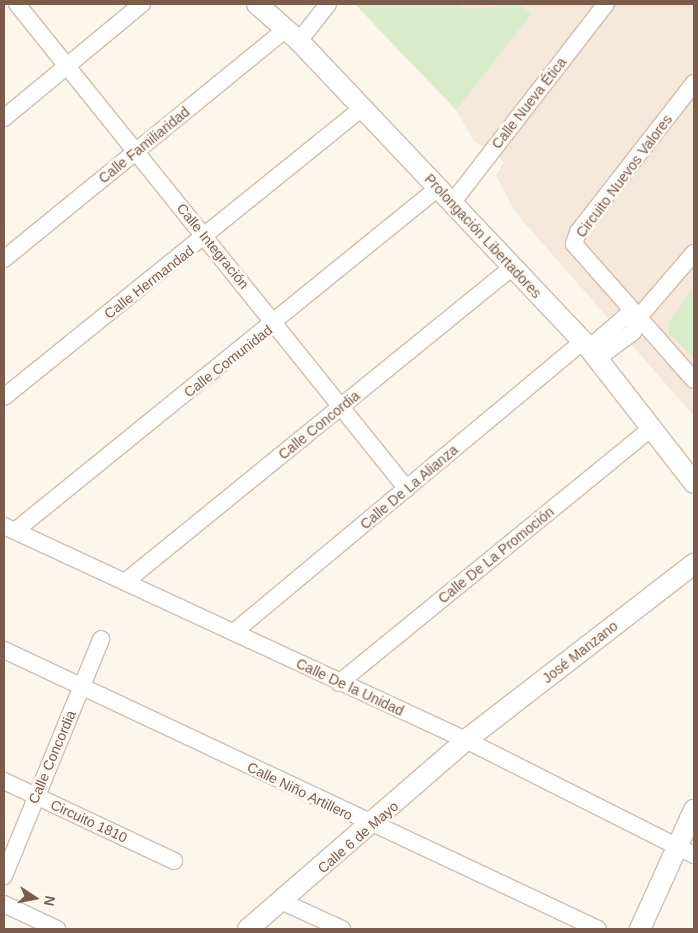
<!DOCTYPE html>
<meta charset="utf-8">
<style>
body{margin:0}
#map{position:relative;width:698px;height:933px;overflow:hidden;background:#fdf6ec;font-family:Helvetica,sans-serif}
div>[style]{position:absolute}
.residential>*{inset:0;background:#f5e8da}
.green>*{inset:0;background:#d8ecc9}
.roads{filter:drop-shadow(1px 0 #d1beb0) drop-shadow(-1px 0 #d1beb0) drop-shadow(0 1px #d1beb0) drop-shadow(0 -1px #d1beb0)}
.minor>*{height:16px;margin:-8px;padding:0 8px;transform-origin:8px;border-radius:8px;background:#fff}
.tertiary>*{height:20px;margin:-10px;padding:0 10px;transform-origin:10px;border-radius:10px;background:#fff}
span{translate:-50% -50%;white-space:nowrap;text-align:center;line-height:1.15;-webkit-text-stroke:5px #fffaf3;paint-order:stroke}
.street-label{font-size:14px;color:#7a5c4d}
.frame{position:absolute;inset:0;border:5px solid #7a5c4d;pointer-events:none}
.north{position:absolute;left:10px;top:873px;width:50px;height:50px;-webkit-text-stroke:4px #fffaf3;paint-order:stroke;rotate:101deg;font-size:14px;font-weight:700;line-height:20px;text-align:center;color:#7a5c4d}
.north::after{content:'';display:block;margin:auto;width:18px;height:22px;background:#7a5c4d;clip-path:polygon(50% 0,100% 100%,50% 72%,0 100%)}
</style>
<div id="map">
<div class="residential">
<div style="clip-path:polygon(355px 4px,694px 4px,694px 416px,516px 213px,496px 176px,504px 162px,473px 140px,456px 110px)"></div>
</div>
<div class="green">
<div style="clip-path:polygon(355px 4px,453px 4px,470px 9px,517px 4px,532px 13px,456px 110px)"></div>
<div style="clip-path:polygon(694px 287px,694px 358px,669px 333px,668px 323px)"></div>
</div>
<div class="roads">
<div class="minor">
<div style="left:17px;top:4px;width:622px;rotate:51.2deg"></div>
<div style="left:299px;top:41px;width:47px;rotate:-51.9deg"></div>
<div style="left:694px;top:83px;width:189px;rotate:127.9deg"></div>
<div style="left:578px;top:232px;width:13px;rotate:108deg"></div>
<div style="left:574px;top:244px;width:181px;rotate:48.6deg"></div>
<div style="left:4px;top:118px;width:179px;rotate:-39.6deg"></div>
<div style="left:452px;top:203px;width:252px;rotate:-52.3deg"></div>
<div style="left:4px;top:259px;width:361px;rotate:-39.2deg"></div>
<div style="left:589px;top:348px;width:48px;rotate:-40.7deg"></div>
<div style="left:625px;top:317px;width:13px;rotate:4deg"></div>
<div style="left:598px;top:358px;width:44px;rotate:-36.6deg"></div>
<div style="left:633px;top:332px;width:15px;rotate:-70deg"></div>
<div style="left:638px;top:318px;width:86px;rotate:-49.3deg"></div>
<div style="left:4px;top:397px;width:460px;rotate:-38.9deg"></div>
<div style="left:4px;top:526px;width:509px;rotate:24.85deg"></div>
<div style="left:466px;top:740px;width:255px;rotate:26.8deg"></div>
<div style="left:15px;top:531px;width:545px;rotate:-39.04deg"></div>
<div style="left:125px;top:582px;width:500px;rotate:-39.1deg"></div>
<div style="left:234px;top:632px;width:454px;rotate:-39.8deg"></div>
<div style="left:4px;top:650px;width:656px;rotate:25.16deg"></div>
<div style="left:339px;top:683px;width:404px;rotate:-39.2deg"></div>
<div style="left:4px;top:781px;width:188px;rotate:25.2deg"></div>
<div style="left:4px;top:876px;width:256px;rotate:-67.7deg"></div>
<div style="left:283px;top:902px;width:65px;rotate:24.6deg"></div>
<div style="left:4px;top:904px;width:59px;rotate:25.3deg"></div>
</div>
<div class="tertiary">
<div style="left:257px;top:4px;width:56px;rotate:41.4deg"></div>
<div style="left:299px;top:41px;width:422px;rotate:46.6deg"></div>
<div style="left:589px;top:348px;width:171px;rotate:52.1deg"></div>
<div style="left:248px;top:929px;width:289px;rotate:-40.9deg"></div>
<div style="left:466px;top:740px;width:288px;rotate:-37.7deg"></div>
<div style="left:640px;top:929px;width:131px;rotate:-65.6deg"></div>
</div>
</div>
<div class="street-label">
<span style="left:529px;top:103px;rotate:-52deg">Calle Nueva Ética</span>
<span style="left:144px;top:145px;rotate:-39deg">Calle Familiaridad</span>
<span style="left:624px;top:176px;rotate:-53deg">Circuito Nuevos Valores</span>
<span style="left:483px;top:236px;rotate:47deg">Prolongación Libertadores</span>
<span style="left:213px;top:246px;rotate:51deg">Calle Integración</span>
<span style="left:149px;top:282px;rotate:-38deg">Calle Hermandad</span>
<span style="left:228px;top:361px;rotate:-38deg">Calle Comunidad</span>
<span style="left:319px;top:425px;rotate:-39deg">Calle Concordia</span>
<span style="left:409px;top:487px;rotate:-40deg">Calle De La Alianza</span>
<span style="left:496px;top:555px;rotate:-39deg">Calle De La Promoción</span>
<span style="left:580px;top:652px;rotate:-38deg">José Manzano</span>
<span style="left:350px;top:687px;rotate:25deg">Calle De la Unidad</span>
<span style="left:52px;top:757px;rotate:-67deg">Calle Concordia</span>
<span style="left:300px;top:791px;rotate:26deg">Calle Niño Artillero</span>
<span style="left:89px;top:821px;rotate:25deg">Circuito 1810</span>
<span style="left:358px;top:837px;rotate:-41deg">Calle 6 de Mayo</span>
</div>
<div class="frame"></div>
<div class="north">N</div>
</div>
